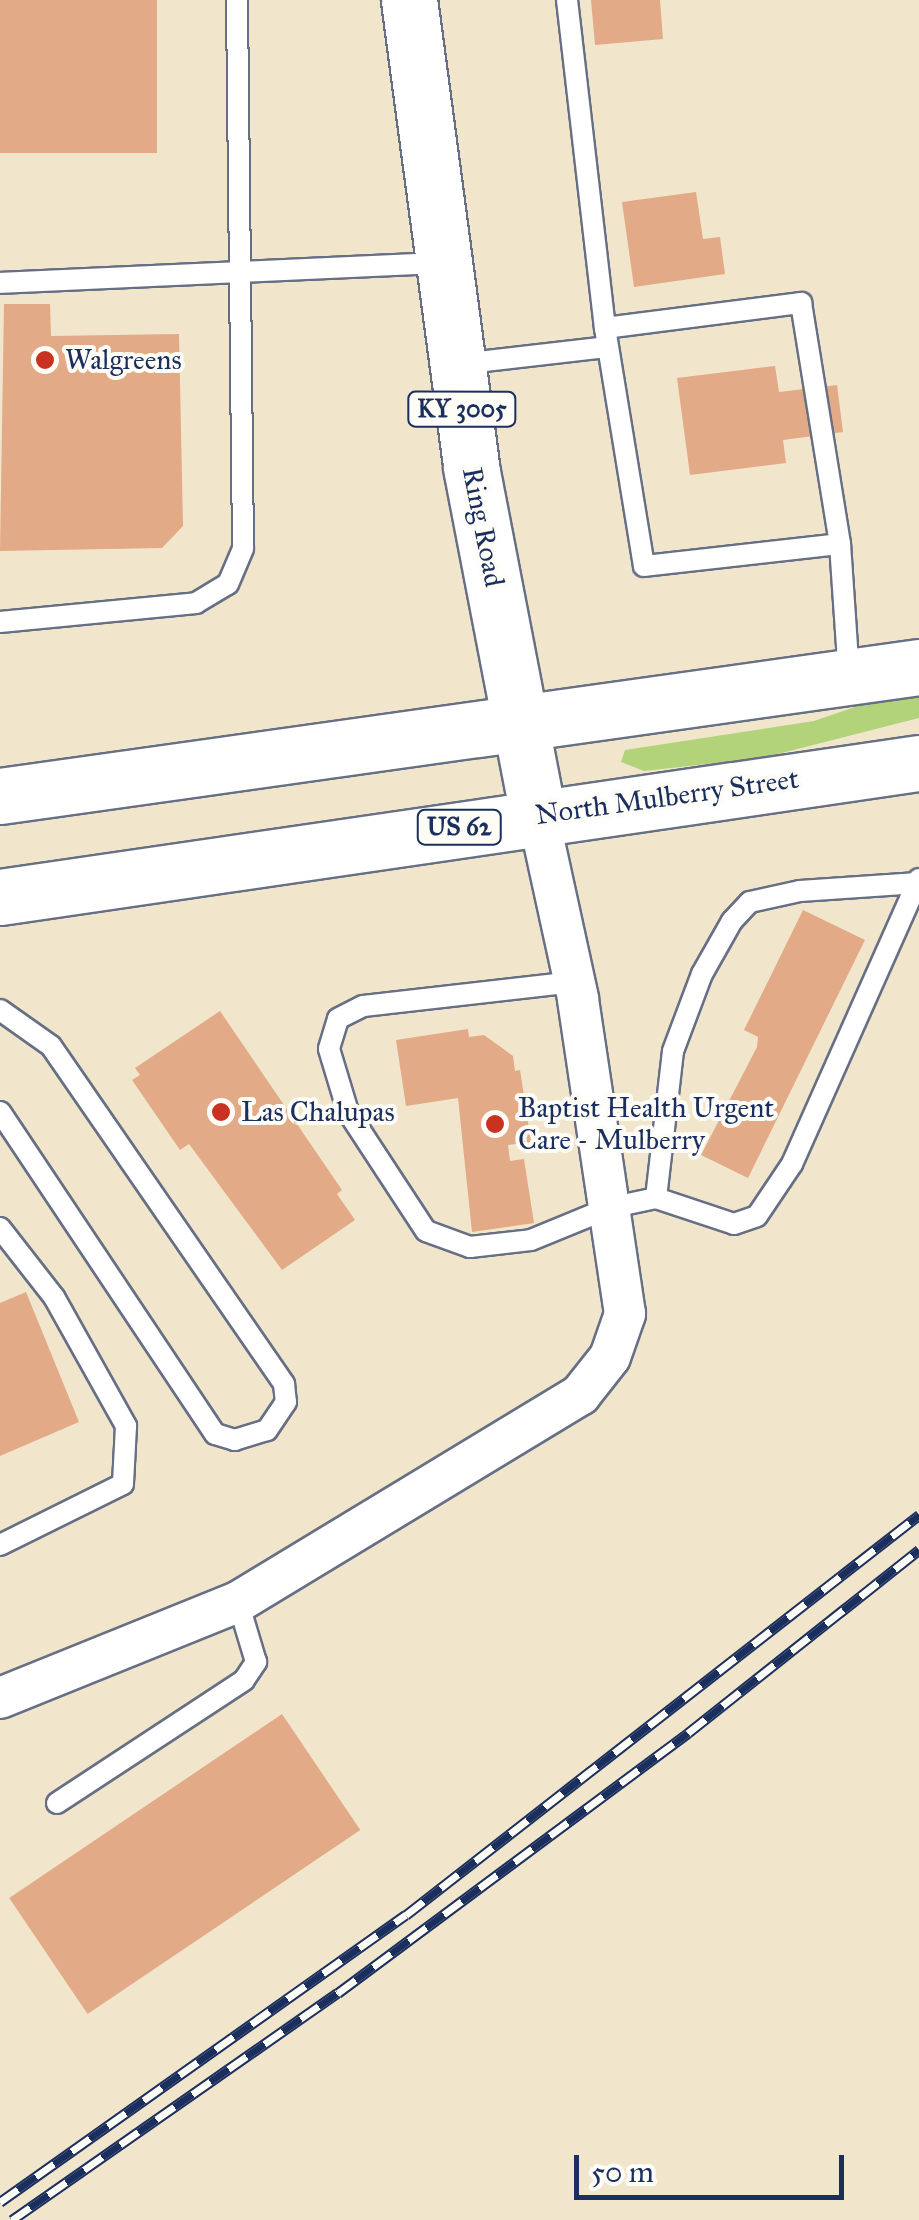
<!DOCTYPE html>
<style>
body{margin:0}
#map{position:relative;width:919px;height:2220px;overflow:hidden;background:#f1e6cc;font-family:"IM FELL Great Primer",serif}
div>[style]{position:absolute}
.green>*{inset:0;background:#b3d37b}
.building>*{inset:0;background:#e2aa86;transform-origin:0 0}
.roads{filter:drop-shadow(2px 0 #666f84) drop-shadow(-2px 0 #666f84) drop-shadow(0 2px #666f84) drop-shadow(0 -2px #666f84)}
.service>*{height:20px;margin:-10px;padding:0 10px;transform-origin:10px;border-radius:10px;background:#fff}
.minor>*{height:40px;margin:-20px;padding:0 20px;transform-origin:20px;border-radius:20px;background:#fff}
.primary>*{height:55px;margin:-27.5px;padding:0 27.5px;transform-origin:27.5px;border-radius:27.5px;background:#fff}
.rail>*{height:11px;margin-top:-5.5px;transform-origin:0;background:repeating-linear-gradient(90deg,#fdfcf7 0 22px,#1b2f5e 0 44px);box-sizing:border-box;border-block:2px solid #1b2f5e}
.dots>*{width:28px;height:28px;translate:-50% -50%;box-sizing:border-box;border:5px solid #fdfcf7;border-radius:50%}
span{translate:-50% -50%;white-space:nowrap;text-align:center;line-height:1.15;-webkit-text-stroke:8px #fdfcf7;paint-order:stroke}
.shield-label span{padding:2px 8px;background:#fdfcf7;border:2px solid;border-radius:8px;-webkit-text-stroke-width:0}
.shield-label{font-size:25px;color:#1b2f5e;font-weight:700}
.poi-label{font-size:28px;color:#1b2f5e}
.left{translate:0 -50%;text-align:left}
.street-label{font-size:28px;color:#1b2f5e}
.scale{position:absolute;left:574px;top:2155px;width:270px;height:45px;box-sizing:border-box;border:5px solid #1b2f5e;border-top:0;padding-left:12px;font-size:30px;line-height:35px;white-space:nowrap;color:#1b2f5e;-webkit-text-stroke:8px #fdfcf7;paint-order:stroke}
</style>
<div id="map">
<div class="green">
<div style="clip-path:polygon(919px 692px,919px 718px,762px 758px,644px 771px,621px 762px,625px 750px,814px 721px,884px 697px)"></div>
</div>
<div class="building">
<div style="left:0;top:0;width:157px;height:153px"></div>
<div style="clip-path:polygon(591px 0,660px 0,663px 39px,595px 45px)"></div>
<div style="clip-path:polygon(696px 192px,703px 239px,720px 237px,725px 274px,634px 287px,622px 202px)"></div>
<div style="clip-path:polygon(4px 304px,50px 304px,51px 336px,179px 334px,183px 526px,162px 548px,0 551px)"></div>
<div style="clip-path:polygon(775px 366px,779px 392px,837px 385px,843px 432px,783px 440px,786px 463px,690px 475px,677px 378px)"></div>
<div style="clip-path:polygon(803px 910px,865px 940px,748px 1178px,701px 1155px,757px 1047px,758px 1037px,744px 1030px)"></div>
<div style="clip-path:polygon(220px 1011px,342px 1190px,337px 1194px,355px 1220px,282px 1270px,189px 1144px,180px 1150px,132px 1080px,140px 1075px,135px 1068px)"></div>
<div style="clip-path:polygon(468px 1029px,469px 1037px,484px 1035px,513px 1056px,515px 1071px,520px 1070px,531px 1142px,508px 1145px,510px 1161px,524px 1159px,534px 1223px,472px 1232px,458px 1098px,406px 1106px,396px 1040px)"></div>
<div style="clip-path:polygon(26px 1292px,79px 1422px,0 1456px,0 1303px)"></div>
<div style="left:282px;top:1714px;width:140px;height:329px;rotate:56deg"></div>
</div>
<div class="roads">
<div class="service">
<div style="left:567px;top:0;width:330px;rotate:83.4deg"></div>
<div style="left:605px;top:328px;width:241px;rotate:80.7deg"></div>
<div style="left:644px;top:566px;width:197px;rotate:-6.4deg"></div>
<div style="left:840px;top:544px;width:133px;rotate:86.1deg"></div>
<div style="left:0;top:283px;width:440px;rotate:-2.6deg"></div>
<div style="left:605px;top:328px;width:198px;rotate:-7.3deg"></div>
<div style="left:801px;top:303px;width:244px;rotate:80.8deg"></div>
<div style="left:460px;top:364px;width:148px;rotate:-6.6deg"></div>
<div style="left:0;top:622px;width:197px;rotate:-5.5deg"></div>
<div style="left:196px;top:603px;width:37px;rotate:-31deg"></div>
<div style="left:228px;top:584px;width:39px;rotate:-67deg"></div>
<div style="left:243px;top:548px;width:548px;rotate:-90.63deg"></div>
<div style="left:574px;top:982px;width:212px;rotate:173.5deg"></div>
<div style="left:363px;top:1006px;width:28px;rotate:153deg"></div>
<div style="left:338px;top:1019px;width:31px;rotate:107deg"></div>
<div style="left:329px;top:1049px;width:66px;rotate:73.2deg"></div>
<div style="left:348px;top:1112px;width:142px;rotate:56.8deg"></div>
<div style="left:426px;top:1231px;width:47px;rotate:20deg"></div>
<div style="left:470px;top:1247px;width:61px;rotate:-6.5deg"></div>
<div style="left:531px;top:1240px;width:84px;rotate:-22.3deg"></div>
<div style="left:609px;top:1208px;width:48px;rotate:-12deg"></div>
<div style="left:656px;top:1198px;width:82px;rotate:18.4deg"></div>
<div style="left:734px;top:1224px;width:24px;rotate:-19deg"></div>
<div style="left:757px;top:1216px;width:63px;rotate:-56.1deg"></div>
<div style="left:792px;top:1164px;width:312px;rotate:-66deg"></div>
<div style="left:0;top:1010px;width:62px;rotate:35.2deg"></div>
<div style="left:51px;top:1046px;width:411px;rotate:55.4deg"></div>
<div style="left:284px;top:1384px;width:18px;rotate:84deg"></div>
<div style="left:286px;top:1402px;width:34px;rotate:124deg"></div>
<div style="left:267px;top:1430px;width:34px;rotate:163deg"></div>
<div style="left:235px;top:1440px;width:21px;rotate:-163deg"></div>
<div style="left:215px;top:1434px;width:387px;rotate:-123.7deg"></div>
<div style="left:656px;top:1198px;width:148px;rotate:-83.4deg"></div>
<div style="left:673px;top:1051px;width:82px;rotate:-69.4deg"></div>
<div style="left:702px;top:974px;width:61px;rotate:-60.5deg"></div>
<div style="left:732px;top:921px;width:26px;rotate:-47deg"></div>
<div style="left:750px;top:902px;width:51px;rotate:-12.4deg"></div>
<div style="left:800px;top:891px;width:118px;rotate:-3.9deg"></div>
<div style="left:0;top:1228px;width:88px;rotate:52deg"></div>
<div style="left:54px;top:1297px;width:148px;rotate:60.8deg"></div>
<div style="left:126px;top:1426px;width:58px;rotate:93deg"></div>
<div style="left:123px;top:1484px;width:137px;rotate:153.6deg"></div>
<div style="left:57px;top:1803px;width:224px;rotate:-33.3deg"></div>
<div style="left:244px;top:1680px;width:22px;rotate:-56deg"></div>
<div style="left:256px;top:1662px;width:63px;rotate:-106.7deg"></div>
</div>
<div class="minor">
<div style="left:0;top:1698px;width:257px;rotate:-22deg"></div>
<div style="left:238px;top:1602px;width:400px;rotate:-31.2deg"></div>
<div style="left:580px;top:1395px;width:48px;rotate:-51.7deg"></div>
<div style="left:610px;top:1357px;width:46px;rotate:-70.8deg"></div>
<div style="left:625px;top:1314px;width:319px;rotate:-98.5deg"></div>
<div style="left:578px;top:998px;width:187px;rotate:-102.3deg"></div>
</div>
<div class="primary">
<div style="left:409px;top:0;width:471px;rotate:82.4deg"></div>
<div style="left:471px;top:467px;width:354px;rotate:79.1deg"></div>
<div style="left:0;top:796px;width:928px;rotate:-7.99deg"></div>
<div style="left:0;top:897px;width:929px;rotate:-8.3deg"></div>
</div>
</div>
<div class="rail">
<div style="left:0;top:2202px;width:497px;rotate:-35.3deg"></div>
<div style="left:406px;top:1915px;width:651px;rotate:-37.94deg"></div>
<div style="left:12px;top:2220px;width:397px;rotate:-34.9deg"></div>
<div style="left:338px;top:1993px;width:436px;rotate:-36.6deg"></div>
<div style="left:688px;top:1733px;width:295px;rotate:-38.4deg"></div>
</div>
<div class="dots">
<div style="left:45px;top:360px;background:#c8321e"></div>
<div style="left:221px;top:1112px;background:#c8321e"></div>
<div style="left:495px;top:1124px;background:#c8321e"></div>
</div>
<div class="shield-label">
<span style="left:462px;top:409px">KY 3005</span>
<span style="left:459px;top:827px">US 62</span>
</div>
<div class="poi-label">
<span class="left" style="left:65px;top:360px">Walgreens</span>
<span class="left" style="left:518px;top:1124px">Baptist Health Urgent<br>Care - Mulberry</span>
<span class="left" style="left:241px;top:1112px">Las Chalupas</span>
</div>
<div class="street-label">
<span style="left:483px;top:527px;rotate:79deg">Ring Road</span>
<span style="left:667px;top:797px;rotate:-8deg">North Mulberry Street</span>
</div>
<div class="scale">50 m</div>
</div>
